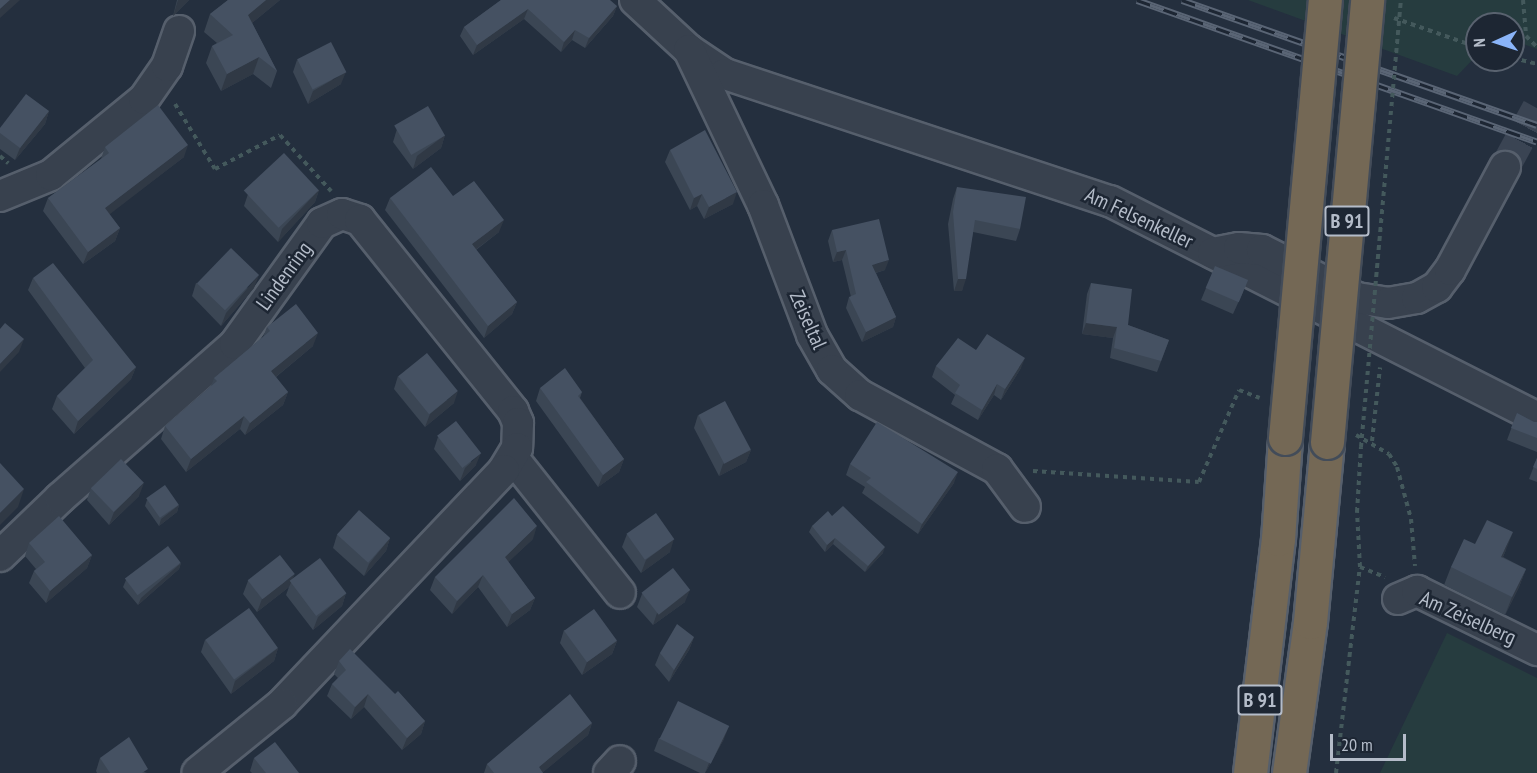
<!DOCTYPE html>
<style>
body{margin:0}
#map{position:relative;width:1537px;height:773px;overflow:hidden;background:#242f3e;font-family:"PT Sans Narrow",sans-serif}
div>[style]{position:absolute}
.green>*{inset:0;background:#263c3f}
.street-tunnel>*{height:30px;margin-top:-15px;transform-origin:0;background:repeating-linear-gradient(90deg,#3a4453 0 30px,transparent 0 45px)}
.path>*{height:4px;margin-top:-2px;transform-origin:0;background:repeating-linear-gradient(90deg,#44595c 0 4.5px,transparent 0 9px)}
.roads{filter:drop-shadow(2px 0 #565f6c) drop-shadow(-2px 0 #565f6c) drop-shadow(0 2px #565f6c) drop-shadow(0 -2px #565f6c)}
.street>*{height:30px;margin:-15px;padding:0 15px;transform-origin:15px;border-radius:15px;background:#38414e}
.highway>*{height:33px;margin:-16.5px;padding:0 16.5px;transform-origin:16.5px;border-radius:16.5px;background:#746855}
.rail>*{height:7px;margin-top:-3.5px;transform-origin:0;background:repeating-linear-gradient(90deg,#1d2633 0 14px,#5a6575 0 28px);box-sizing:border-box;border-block:2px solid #5a6575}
.path-bridge>*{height:4px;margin-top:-2px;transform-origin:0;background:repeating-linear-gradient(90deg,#44595c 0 4.5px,transparent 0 9px)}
.bridges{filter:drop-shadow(2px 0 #434c59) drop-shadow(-2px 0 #434c59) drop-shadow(0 2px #434c59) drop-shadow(0 -2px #434c59)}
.highway-bridge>*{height:33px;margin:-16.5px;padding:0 16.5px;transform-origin:16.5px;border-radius:16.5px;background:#746855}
.wall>*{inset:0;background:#3b4654}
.shaded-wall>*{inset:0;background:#303945}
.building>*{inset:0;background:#455162;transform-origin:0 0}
span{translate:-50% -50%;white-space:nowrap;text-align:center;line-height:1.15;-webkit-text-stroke:5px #1d2633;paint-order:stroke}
.shield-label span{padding:2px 4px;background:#1d2633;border:2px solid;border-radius:4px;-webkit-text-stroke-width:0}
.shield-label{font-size:20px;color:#b4bcc9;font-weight:700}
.street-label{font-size:21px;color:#b4bcc9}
.north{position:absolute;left:1465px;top:12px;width:60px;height:60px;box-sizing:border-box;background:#1d2633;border:2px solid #59626f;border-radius:50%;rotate:267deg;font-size:16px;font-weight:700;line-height:24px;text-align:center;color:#b4bcc9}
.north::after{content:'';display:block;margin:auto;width:21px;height:27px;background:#8ab4f8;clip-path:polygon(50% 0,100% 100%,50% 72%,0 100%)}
.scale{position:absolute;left:1330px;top:734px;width:76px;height:27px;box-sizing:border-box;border:3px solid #b4bcc9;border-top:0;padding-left:8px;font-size:18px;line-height:21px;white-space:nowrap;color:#b4bcc9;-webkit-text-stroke:4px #1d2633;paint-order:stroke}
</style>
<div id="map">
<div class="green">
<div style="clip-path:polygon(1248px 0,1537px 0,1537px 49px,1513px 40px,1513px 24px,1477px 24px,1477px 55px,1457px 76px)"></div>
<div style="clip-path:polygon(1447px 633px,1537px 678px,1537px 773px,1380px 773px)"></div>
</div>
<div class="street-tunnel">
<div style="left:1505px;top:167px;width:67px;rotate:-61.5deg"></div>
</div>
<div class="path">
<div style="left:1523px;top:0;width:36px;rotate:85deg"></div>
<div style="left:1526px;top:36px;width:16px;rotate:45deg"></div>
<div style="left:1394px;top:18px;width:88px;rotate:19.3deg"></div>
<div style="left:1513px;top:58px;width:25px;rotate:14deg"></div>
<div style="left:175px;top:104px;width:76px;rotate:58.4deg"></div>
<div style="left:215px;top:169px;width:73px;rotate:-27.6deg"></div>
<div style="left:280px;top:135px;width:76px;rotate:47.7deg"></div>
<div style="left:0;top:156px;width:11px;rotate:41deg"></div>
<div style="left:1356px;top:435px;width:38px;rotate:30deg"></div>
<div style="left:1389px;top:454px;width:15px;rotate:58deg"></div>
<div style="left:1397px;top:467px;width:54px;rotate:74.9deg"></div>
<div style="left:1411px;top:519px;width:47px;rotate:85.1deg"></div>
<div style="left:1372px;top:441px;width:74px;rotate:-83.8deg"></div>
<div style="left:1033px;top:471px;width:166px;rotate:3.8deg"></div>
<div style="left:1199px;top:482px;width:100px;rotate:-66.5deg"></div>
<div style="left:1239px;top:390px;width:22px;rotate:21deg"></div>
<div style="left:1360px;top:567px;width:27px;rotate:22deg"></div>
<div style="left:1336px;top:773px;width:207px;rotate:-83.4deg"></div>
<div style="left:1360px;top:567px;width:55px;rotate:-93.1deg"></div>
<div style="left:1357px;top:512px;width:65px;rotate:-86.5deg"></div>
</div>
<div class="roads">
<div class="street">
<div style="left:635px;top:0;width:74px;rotate:42.8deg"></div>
<div style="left:689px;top:50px;width:43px;rotate:33.7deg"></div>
<div style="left:725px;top:74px;width:405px;rotate:18.3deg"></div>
<div style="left:1110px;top:201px;width:479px;rotate:26.9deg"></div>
<div style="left:689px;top:50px;width:172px;rotate:64.5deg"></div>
<div style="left:763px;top:205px;width:139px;rotate:69.3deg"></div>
<div style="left:812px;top:335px;width:40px;rotate:60.3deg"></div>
<div style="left:832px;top:370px;width:38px;rotate:42deg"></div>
<div style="left:860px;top:395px;width:156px;rotate:28.4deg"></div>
<div style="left:997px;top:469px;width:47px;rotate:53.6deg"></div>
<div style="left:0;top:196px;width:55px;rotate:-22.4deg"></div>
<div style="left:51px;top:175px;width:120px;rotate:-39.3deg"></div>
<div style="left:144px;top:99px;width:40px;rotate:-55.1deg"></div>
<div style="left:167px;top:66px;width:37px;rotate:-71deg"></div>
<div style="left:1213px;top:253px;width:26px;rotate:-11deg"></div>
<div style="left:1239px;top:248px;width:23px;rotate:5deg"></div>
<div style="left:1262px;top:250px;width:106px;rotate:26.8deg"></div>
<div style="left:1357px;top:298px;width:31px;rotate:9deg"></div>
<div style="left:1388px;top:303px;width:29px;rotate:-10deg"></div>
<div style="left:1417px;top:298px;width:23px;rotate:-29deg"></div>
<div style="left:1437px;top:287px;width:21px;rotate:-53deg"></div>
<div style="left:1450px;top:270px;width:117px;rotate:-61.9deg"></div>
<div style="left:513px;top:458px;width:172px;rotate:51.6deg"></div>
<div style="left:0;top:556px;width:83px;rotate:-44deg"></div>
<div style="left:60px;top:498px;width:233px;rotate:-41.3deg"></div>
<div style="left:235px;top:344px;width:149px;rotate:-54.3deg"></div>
<div style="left:322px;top:223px;width:22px;rotate:-24deg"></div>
<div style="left:342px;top:214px;width:19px;rotate:18deg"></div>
<div style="left:360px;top:220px;width:245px;rotate:51.3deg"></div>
<div style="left:513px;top:411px;width:13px;rotate:67deg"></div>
<div style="left:518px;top:423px;width:25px;rotate:92deg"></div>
<div style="left:517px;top:448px;width:26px;rotate:121deg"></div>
<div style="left:504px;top:470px;width:323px;rotate:133.5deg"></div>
<div style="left:282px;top:704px;width:109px;rotate:140.9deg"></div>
<div style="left:1398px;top:599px;width:21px;rotate:-23deg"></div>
<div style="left:1417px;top:591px;width:134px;rotate:26.2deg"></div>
<div style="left:609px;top:773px;width:16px;rotate:-47deg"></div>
</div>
<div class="highway">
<div style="left:1250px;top:773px;width:236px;rotate:-83.2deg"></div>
<div style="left:1278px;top:539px;width:101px;rotate:-86deg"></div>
<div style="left:1289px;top:773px;width:152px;rotate:-82.1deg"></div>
<div style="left:1310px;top:622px;width:181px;rotate:-84.6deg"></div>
</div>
</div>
<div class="rail">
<div style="left:1137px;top:0;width:424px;rotate:19.5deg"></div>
<div style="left:1182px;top:0;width:376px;rotate:19.4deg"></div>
</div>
<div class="path-bridge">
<div style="left:1361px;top:447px;width:449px;rotate:-84.9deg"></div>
</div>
<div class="bridges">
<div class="highway-bridge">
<div style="left:1285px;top:438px;width:440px;rotate:-84.8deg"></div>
<div style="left:1327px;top:442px;width:444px;rotate:-84.8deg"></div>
</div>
</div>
<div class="wall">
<div style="clip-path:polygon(177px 0,189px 0,173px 16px)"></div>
<div style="clip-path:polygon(228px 0,280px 0,252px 23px,277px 71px,271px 88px,253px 74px,221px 91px,206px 63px,212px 46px,217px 43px,204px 32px,210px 14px)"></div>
<div style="clip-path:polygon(501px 0,617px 6px,613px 16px,585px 48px,572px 40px,561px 52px,524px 19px,473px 55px,460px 36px,464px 27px)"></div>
<div style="clip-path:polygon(297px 60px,341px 84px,308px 104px,293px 72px)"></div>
<div style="clip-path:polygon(49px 111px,45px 124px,15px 160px,0 149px,0 128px)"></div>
<div style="clip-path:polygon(397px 129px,445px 135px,441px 148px,413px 169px,393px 142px)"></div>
<div style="clip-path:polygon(105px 147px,184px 157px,109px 214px,120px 228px,115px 241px,83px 264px,43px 211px,48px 198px,101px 159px)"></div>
<div style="clip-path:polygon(670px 150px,733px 204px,704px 219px,697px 206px,690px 210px,665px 162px)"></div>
<div style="clip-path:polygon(957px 187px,1020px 229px,1016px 241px,973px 232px,962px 291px,954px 291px,948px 224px,953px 199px)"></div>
<div style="clip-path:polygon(319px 190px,315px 202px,278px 242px,244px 206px,248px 194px)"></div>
<div style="clip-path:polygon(453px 196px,499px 232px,476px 250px,517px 302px,512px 314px,484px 338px,385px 210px,390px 198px)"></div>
<div style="clip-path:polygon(832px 230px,885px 270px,876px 273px,896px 317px,893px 327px,862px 342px,846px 308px,849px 297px,851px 297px,842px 260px,833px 262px,828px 241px)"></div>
<div style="clip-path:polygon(33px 278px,136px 367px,131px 379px,74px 434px,52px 409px,57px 396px,85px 368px,28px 290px)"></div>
<div style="clip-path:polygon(196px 283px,254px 288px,221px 326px,192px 296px)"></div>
<div style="clip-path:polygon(1091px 283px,1128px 325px,1169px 340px,1157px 372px,1110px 358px,1113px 338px,1082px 334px,1087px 294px)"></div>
<div style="clip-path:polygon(1206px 288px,1243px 292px,1233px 314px,1201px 300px)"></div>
<div style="clip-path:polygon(267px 327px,313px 346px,276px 377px,288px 392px,283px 405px,245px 435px,240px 429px,186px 472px,161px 439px,165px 426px,211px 386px,214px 378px,263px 337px)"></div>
<div style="clip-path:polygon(976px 350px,1021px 368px,1001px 400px,994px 395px,978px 420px,951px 404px,955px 395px,932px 377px,936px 366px)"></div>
<div style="clip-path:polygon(398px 376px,454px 403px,425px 427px,394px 389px)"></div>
<div style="clip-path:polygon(540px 388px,582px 392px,580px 398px,624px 459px,619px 472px,598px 487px,536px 401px)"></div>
<div style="clip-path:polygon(1517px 413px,1534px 422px,1537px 422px,1537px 452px,1507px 440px)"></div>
<div style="clip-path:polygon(698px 415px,751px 450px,746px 462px,719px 476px,694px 428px)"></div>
<div style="clip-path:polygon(438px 437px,476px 465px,460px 481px,434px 449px)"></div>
<div style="clip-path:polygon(1537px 458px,1537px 482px,1529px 479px)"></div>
<div style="clip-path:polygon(850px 464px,954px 483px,918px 534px,862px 493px,865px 487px,846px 475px)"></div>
<div style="clip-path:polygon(91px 488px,139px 496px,109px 525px,87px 500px)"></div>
<div style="clip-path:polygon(147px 500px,179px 505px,177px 512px,159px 526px,145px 506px)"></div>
<div style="clip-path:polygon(832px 516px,883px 553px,865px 572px,833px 544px,825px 552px,809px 532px,812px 526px)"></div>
<div style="clip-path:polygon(627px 534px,670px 552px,641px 573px,622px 547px)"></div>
<div style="clip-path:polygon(337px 535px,390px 538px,386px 551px,364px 576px,333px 548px)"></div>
<div style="clip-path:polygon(533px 539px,508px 562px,535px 598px,530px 610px,507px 627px,478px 587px,452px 614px,430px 590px,435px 577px)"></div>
<div style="clip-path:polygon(29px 543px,92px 555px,87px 568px,46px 603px,29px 583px,34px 571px,36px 569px,25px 556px)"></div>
<div style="clip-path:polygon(1475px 544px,1506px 550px,1503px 557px,1526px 569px,1519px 587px,1505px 615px,1444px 585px,1451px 567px)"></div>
<div style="clip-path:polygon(181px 563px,179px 569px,138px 605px,123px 587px,126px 580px)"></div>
<div style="clip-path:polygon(248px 581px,292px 582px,346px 593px,342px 606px,313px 630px,286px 595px,289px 587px,257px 612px,243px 594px)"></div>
<div style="clip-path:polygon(642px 594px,685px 602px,653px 625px,637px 607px)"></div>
<div style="clip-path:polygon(564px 630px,617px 641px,612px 654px,582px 675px,560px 643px)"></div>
<div style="clip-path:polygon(694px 637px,689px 650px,669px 682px,655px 665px,660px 653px)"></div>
<div style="clip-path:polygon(205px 640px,278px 648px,274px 661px,231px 694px,201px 652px)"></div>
<div style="clip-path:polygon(339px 661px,395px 694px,425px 721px,421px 734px,402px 750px,364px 707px,351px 719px,327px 696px,332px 684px,338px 678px,334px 674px)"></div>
<div style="clip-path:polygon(592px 723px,588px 735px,543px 772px,543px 773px,484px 773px,487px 764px)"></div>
<div style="clip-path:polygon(659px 738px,724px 739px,705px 773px,700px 773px,654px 751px)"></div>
<div style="clip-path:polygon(100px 758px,147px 773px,97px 773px,96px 771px)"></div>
<div style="clip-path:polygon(254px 758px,299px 773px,252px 773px,250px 771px)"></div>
</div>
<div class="shaded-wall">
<div style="clip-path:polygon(10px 0,20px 0,0 18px,0 9px)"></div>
<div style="clip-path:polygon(178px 0,189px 0,173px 16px)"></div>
<div style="clip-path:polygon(266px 0,280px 0,241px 32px,248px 15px)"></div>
<div style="clip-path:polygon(617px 6px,613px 16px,585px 48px,589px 38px)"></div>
<div style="clip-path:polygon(528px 9px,524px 19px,473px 55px,477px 45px)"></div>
<div style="clip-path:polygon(575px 30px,572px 40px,561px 52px,564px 42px)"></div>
<div style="clip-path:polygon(259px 57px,253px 74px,221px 91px,227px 74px)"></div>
<div style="clip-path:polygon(346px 72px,341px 84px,308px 104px,313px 91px)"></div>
<div style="clip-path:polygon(49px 111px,45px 124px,15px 160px,20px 148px)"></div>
<div style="clip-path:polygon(445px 135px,441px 148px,413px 169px,417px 156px)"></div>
<div style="clip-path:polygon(188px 145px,184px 157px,101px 221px,105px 208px)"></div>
<div style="clip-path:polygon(319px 190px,315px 202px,278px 242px,282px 229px)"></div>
<div style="clip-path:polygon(737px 192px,733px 204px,704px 219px,709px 207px)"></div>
<div style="clip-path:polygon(702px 194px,697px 206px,690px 210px,694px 198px)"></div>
<div style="clip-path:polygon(504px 220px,499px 232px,467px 256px,472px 244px)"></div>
<div style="clip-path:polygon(120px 228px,115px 241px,83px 264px,88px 252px)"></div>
<div style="clip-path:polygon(846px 250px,842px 260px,833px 262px,837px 252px)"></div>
<div style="clip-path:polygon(889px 260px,885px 270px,868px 275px,872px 265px)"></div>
<div style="clip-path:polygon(259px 275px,254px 288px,221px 326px,226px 313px)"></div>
<div style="clip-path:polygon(958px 279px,966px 279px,962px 291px,954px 291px)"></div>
<div style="clip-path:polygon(517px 302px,512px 314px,484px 338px,488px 326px)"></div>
<div style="clip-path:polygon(896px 317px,893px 327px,862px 342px,866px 332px)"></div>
<div style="clip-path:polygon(1086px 323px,1117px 327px,1113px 338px,1082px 334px)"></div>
<div style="clip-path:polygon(318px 333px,313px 346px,267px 384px,271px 371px)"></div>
<div style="clip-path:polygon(24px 339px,19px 352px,0 372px,0 364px)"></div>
<div style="clip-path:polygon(1025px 358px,1021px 368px,1001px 400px,1005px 389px)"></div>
<div style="clip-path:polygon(136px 367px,131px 379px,74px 434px,78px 421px)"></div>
<div style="clip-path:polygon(997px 384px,994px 395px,978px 420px,982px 410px)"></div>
<div style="clip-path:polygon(458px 391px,454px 403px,425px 427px,430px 414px)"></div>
<div style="clip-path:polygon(288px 392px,283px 405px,245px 435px,250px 423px)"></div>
<div style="clip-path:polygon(244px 416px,240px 429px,186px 472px,191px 459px)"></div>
<div style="clip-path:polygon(751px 450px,746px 462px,719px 476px,723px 464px)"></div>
<div style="clip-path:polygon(481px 453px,476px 465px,460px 481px,465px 468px)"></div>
<div style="clip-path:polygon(624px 459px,619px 472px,598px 487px,603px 475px)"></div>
<div style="clip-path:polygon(958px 472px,954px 483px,918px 534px,922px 524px)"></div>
<div style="clip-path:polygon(144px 483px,139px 496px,109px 525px,114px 512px)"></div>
<div style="clip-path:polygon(24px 489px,18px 507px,0 525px,0 513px)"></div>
<div style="clip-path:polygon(179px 505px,177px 512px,159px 526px,161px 519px)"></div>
<div style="clip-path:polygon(537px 526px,533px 539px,500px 570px,505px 557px)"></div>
<div style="clip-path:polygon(1513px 532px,1506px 550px,1494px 575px,1501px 557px)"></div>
<div style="clip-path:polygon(390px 538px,386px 551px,364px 576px,369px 564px)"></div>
<div style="clip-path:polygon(835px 538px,833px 544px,825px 552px,827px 545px)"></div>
<div style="clip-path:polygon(674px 539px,670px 552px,641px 573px,646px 560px)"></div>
<div style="clip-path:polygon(885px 547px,883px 553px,865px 572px,868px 566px)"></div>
<div style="clip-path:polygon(92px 555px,87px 568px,46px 603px,50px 591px)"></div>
<div style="clip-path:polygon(181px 563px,179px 569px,138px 605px,141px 598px)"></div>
<div style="clip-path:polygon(1526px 569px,1519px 587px,1505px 615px,1512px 597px)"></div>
<div style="clip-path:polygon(295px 574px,289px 587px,257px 612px,262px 599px)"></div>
<div style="clip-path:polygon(483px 575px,478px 587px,452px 614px,457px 601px)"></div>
<div style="clip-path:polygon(690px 590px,685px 602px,653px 625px,657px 613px)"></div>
<div style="clip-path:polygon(346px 593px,342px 606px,313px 630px,318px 617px)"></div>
<div style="clip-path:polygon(535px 598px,530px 610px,507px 627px,512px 614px)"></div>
<div style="clip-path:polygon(694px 637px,689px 650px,669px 682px,674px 670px)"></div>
<div style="clip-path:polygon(617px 641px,612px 654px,582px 675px,587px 662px)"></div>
<div style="clip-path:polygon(278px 648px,274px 661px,231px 694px,235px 681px)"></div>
<div style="clip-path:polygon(368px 694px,364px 707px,351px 719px,355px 707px)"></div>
<div style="clip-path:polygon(425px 721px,421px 734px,402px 750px,407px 738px)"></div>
<div style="clip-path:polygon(592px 723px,588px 735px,542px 773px,539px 767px)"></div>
<div style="clip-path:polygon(729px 726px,724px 739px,705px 773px,709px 763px)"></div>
</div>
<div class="building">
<div style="clip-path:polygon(0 0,10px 0,0 9px)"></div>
<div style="clip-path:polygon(228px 0,266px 0,248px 15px,277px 71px,259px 57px,227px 74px,212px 46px,233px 35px,210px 14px)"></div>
<div style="clip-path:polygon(501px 0,610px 0,617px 6px,589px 38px,575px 30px,564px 42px,528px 9px,477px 45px,464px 27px)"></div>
<div style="left:331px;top:42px;width:34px;height:38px;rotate:63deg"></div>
<div style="clip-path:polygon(26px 94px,49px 111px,20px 148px,0 133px,0 128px)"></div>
<div style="clip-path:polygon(158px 105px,188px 145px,105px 208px,120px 228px,88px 252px,48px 198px,109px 153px,105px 147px)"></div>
<div style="left:428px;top:106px;width:34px;height:39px;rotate:60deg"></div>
<div style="clip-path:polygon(705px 130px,737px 192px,709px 207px,702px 194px,694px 198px,670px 150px)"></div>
<div style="left:284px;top:153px;width:51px;height:55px;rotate:47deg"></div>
<div style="clip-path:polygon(431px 167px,453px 196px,474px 181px,504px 220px,472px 244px,517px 302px,488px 326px,390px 198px)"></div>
<div style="clip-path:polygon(957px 187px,1026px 197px,1020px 229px,975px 220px,966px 279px,958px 279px,953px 212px)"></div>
<div style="clip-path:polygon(879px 219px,889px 260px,872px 265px,896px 317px,866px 332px,849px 297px,856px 294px,846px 250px,837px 252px,832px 230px)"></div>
<div style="left:231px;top:248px;width:39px;height:49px;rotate:44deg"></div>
<div style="clip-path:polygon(53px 263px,136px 367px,78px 421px,57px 396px,93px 360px,33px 278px)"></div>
<div style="left:1215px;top:266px;width:36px;height:24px;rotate:23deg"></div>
<div style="clip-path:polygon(1091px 283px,1132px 289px,1128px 325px,1169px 340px,1161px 361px,1114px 348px,1117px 327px,1086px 323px)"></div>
<div style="clip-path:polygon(296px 304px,318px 333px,271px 371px,288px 392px,250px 423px,244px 416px,191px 459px,165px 426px,217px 381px,214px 378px,270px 331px,267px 327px)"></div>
<div style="clip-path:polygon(5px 323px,24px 339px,0 364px,0 329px)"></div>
<div style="clip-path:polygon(987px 334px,1025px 358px,1005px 389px,997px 384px,982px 410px,955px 393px,960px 385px,936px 366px,958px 338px,976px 350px)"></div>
<div style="left:427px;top:353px;width:49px;height:37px;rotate:51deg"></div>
<div style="clip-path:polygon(565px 368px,582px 392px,578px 396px,624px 459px,603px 475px,540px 388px)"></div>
<div style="left:725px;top:401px;width:55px;height:30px;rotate:62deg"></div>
<div style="clip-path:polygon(1517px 413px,1534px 422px,1537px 422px,1537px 438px,1511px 428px)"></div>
<div style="left:456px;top:421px;width:41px;height:24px;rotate:52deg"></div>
<div style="clip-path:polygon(877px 422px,958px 472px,922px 524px,866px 482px,871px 478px,850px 464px)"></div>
<div style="clip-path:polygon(1537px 458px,1537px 469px,1533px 467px)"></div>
<div style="left:121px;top:459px;width:33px;height:42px;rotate:46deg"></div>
<div style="clip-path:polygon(0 463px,24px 489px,0 513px)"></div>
<div style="left:165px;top:485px;width:24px;height:23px;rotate:55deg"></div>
<div style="clip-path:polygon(514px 498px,537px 526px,505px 557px,535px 598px,512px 614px,483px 575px,457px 601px,435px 577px)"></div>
<div style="clip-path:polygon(843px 506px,885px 547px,868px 566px,835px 538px,827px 545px,812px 526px,828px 511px,832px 516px)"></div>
<div style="left:359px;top:510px;width:42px;height:33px;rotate:42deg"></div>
<div style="left:656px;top:513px;width:32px;height:36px;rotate:55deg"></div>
<div style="clip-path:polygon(59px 516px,92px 555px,50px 591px,34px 571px,45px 562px,29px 543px)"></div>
<div style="clip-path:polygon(1487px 520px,1513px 532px,1501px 557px,1526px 569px,1512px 597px,1451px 567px,1464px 539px,1475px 544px)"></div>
<div style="left:168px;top:546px;width:21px;height:54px;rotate:53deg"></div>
<div style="left:280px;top:555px;width:24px;height:41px;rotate:52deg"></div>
<div style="left:320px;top:558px;width:44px;height:38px;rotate:53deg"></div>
<div style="left:673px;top:568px;width:28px;height:40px;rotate:52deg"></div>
<div style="left:249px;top:608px;width:49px;height:54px;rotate:54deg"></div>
<div style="left:594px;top:609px;width:39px;height:37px;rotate:54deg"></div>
<div style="clip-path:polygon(677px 624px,694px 637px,674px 670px,660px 653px)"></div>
<div style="clip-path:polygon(350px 649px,395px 694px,398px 691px,425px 721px,407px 738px,368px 694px,355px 707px,332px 684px,346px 670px,339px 661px)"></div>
<div style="clip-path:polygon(570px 694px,592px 723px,539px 767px,543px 773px,494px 773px,487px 764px)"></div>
<div style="left:678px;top:701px;width:57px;height:42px;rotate:26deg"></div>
<div style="clip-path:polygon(129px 737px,148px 769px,142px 773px,110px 773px,100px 758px)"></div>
<div style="clip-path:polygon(275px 742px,299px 773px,266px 773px,254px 758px)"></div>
</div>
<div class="shield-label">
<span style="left:1347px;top:221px">B 91</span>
<span style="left:1260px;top:700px">B 91</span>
</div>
<div class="street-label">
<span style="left:1139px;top:218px;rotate:25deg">Am Felsenkeller</span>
<span style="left:284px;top:276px;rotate:-54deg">Lindenring</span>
<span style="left:808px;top:320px;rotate:66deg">Zeiseltal</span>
<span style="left:1468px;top:618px;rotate:24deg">Am Zeiselberg</span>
</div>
<div class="north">N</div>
<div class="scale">20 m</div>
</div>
